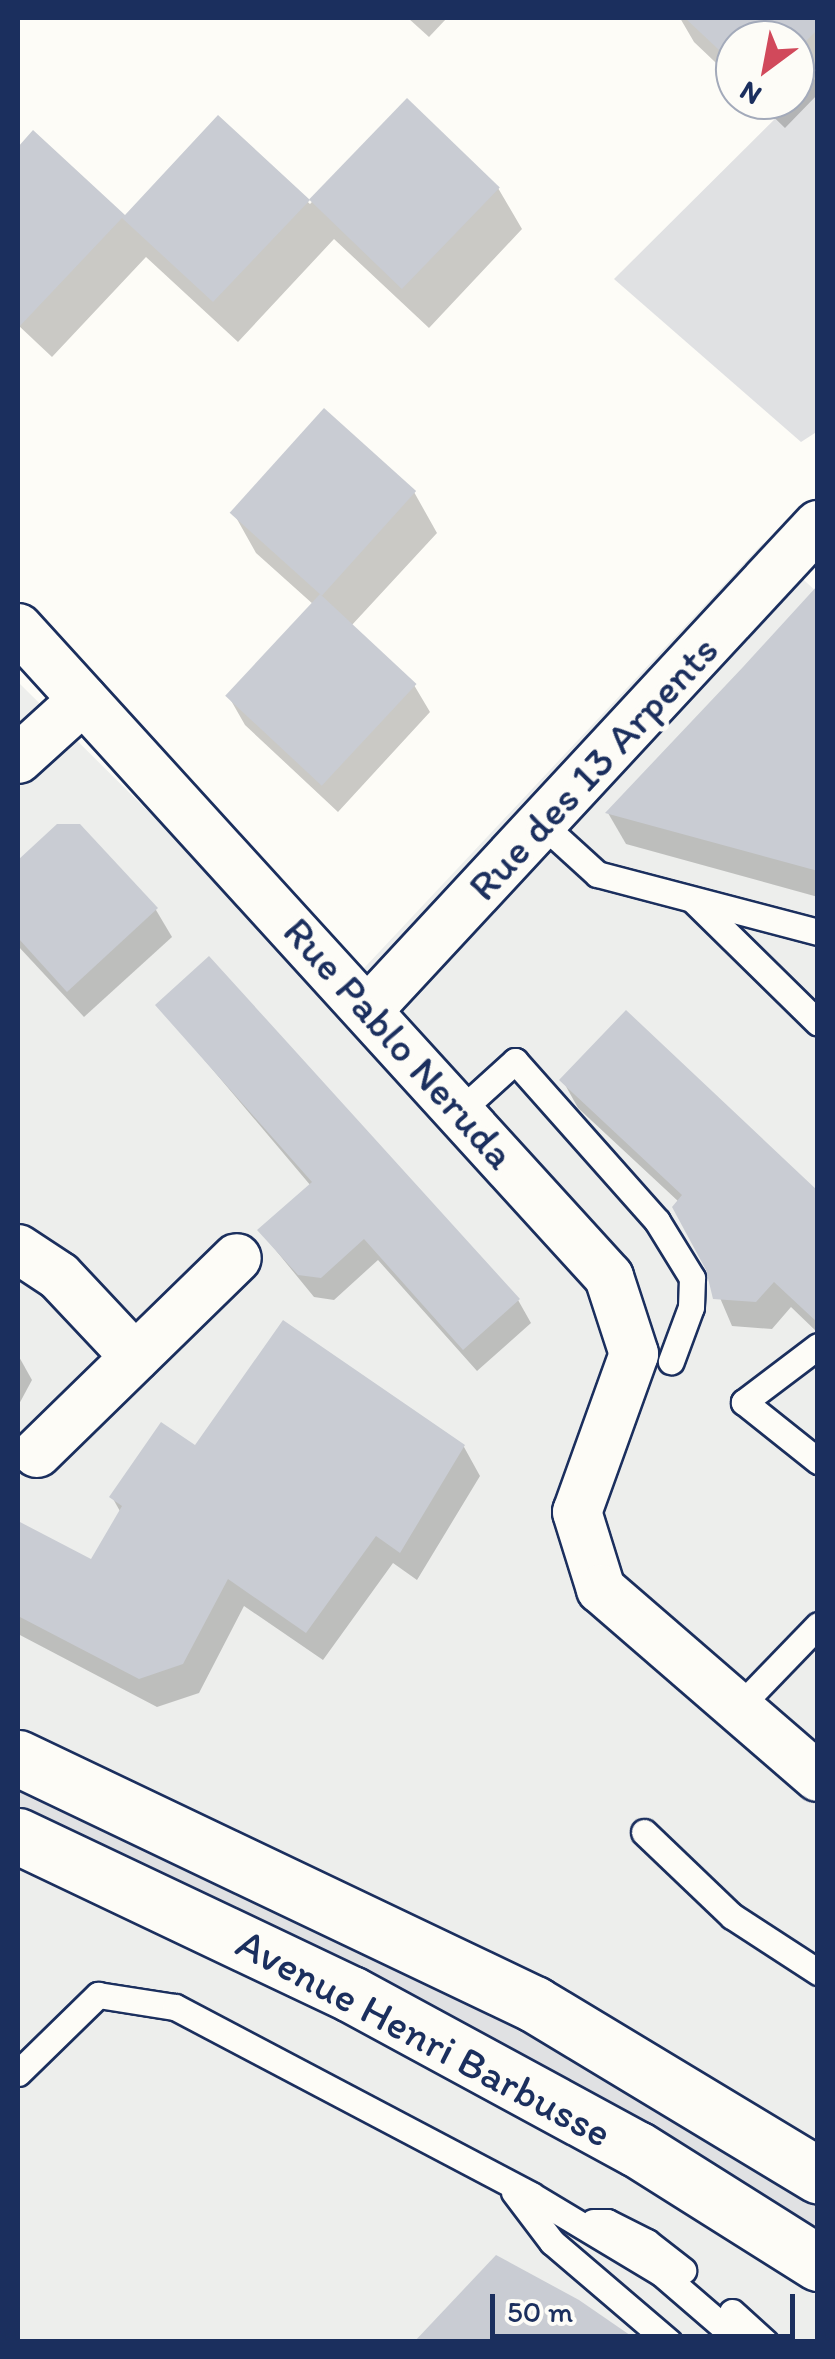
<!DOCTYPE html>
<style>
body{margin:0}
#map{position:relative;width:835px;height:2359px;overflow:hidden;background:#fdfcf7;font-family:Itim,sans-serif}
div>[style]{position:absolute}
.built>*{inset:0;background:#edeeec}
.green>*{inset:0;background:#e0e1e3}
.shadow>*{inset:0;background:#0003}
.building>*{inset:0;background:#c9ccd3;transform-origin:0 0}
.roads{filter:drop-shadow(2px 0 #1b2f5e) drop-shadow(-2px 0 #1b2f5e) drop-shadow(0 2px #1b2f5e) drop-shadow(0 -2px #1b2f5e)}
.service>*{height:25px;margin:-12.5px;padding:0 12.5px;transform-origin:12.5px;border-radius:12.5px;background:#fdfcf7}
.minor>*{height:48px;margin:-24px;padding:0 24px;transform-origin:24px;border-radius:24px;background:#fdfcf7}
.primary>*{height:55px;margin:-27.5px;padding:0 27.5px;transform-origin:27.5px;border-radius:27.5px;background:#fdfcf7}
span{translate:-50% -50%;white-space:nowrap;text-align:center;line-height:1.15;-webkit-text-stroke:10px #fdfcf7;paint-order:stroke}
.street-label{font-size:42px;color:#1b2f5e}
.frame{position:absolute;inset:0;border:20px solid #1b2f5e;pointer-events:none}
.north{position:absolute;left:715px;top:20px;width:100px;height:100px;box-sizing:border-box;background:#fdfcf7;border:2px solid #a3aaba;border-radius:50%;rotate:212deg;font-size:28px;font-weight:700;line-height:40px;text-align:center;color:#1b2f5e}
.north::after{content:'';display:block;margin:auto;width:35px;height:45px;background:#d1495b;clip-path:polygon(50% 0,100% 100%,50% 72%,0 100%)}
.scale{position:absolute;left:490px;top:2294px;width:305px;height:45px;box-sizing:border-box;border:5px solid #1b2f5e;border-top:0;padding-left:12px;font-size:30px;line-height:35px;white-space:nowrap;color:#1b2f5e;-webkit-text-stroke:8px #fdfcf7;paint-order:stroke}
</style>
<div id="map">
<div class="built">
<div style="clip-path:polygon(763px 543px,817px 592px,817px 2341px,18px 2341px,18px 682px,336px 998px)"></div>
</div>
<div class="green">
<div style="clip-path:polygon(817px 77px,818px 431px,801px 442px,614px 279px)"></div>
<div style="clip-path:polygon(18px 1782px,105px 1819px,623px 2078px,817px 2196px,817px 2234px,18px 1816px)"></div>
</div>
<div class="shadow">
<div style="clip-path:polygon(408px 18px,447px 18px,429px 37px)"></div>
<div style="clip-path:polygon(680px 18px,818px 18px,818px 94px,785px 128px,756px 100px,795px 100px,795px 40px,735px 40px,735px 81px,694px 42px)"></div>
<div style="clip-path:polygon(407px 101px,498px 188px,522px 229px,429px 328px,334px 239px,238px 342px,146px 257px,52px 357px,18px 325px,18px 151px,33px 134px,125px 219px,218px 118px,310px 204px)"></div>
<div style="clip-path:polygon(414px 492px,437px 533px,351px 626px,414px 685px,430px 712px,338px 812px,245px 725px,229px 697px,314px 605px,256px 553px,233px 512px)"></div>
<div style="clip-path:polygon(818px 593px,818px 897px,626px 844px,608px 813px)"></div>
<div style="clip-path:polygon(58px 826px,79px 826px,156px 910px,172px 937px,84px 1017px,18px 946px,18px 864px)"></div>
<div style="clip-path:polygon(158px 1005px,518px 1300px,531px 1323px,477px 1371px,378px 1260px,334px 1300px,314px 1297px,260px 1231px,311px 1186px)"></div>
<div style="clip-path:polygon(563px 1081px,818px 1195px,818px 1333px,791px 1307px,772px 1329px,732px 1326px,679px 1202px,578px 1108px)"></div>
<div style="clip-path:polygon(18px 1355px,32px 1380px,18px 1406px)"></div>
<div style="clip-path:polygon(464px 1447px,480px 1476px,417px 1580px,393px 1563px,323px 1660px,244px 1606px,199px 1693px,157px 1707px,18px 1634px,18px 1524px,92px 1563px,121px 1513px,112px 1497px,196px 1449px)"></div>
</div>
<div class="building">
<div style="clip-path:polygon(685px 18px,818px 18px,818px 29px,795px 52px,795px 40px,735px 40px,735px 65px)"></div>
<div style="left:407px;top:98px;width:129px;height:141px;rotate:44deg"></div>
<div style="clip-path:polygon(218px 115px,310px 200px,213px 302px,122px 218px,18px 328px,18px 147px,33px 130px,125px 215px)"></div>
<div style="left:324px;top:408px;width:124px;height:141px;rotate:42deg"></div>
<div style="clip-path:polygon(818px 585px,818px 871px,605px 813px,743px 667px)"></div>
<div style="left:320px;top:594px;width:132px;height:139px;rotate:43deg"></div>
<div style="clip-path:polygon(57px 824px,80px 824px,158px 908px,67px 992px,18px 938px,18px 860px)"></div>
<div style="clip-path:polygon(209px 956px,520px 1299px,463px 1350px,364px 1239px,321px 1278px,298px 1275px,257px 1230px,312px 1182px,155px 1005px)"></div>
<div style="clip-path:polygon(626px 1010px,818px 1191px,818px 1323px,774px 1282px,756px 1302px,713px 1299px,706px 1270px,672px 1207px,682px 1195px,559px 1080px)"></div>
<div style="clip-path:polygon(283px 1320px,465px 1445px,400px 1553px,376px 1536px,306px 1633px,228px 1579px,183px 1664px,139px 1679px,18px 1616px,18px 1521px,91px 1559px,122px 1506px,109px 1497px,161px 1422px,195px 1445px)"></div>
<div style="clip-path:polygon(496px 2255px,579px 2300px,640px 2342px,414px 2342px)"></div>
</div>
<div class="roads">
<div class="service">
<div style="left:541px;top:823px;width:76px;rotate:42.3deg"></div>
<div style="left:597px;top:874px;width:228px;rotate:14.7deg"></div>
<div style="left:693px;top:900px;width:175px;rotate:44.5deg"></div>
<div style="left:461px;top:1110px;width:73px;rotate:-42.2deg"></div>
<div style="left:515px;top:1061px;width:214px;rotate:48.4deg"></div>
<div style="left:657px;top:1221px;width:67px;rotate:58.4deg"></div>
<div style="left:692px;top:1278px;width:29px;rotate:92deg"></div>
<div style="left:691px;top:1307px;width:58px;rotate:110.3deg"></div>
<div style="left:818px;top:1346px;width:93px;rotate:142.9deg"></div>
<div style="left:744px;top:1402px;width:95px;rotate:38.6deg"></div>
<div style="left:736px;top:1710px;width:118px;rotate:-46deg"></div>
<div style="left:644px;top:1832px;width:122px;rotate:43.7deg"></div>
<div style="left:732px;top:1916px;width:103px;rotate:33.1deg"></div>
<div style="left:18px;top:2073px;width:112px;rotate:-44.3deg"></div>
<div style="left:98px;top:1995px;width:78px;rotate:8.9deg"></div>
<div style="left:175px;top:2007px;width:403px;rotate:27.8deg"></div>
<div style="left:531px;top:2195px;width:152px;rotate:31deg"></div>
<div style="left:661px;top:2273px;width:106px;rotate:40.8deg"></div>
<div style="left:514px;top:2192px;width:63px;rotate:52.8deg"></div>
<div style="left:552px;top:2242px;width:154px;rotate:40.5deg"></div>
<div style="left:593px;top:2222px;width:14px"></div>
<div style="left:607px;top:2222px;width:45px;rotate:26.6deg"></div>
<div style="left:647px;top:2242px;width:46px;rotate:37.9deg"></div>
<div style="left:732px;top:2312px;width:45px;rotate:42.3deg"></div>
</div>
<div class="minor">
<div style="left:18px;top:628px;width:878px;rotate:47.68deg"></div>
<div style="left:609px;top:1277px;width:81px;rotate:72deg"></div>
<div style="left:634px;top:1354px;width:168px;rotate:109.8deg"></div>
<div style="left:577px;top:1512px;width:81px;rotate:72.7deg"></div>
<div style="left:601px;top:1589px;width:287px;rotate:40.9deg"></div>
<div style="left:18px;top:759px;width:88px;rotate:-42.2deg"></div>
<div style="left:368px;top:1010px;width:662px;rotate:-47.14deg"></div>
<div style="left:18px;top:1249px;width:49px;rotate:33.4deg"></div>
<div style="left:59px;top:1276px;width:111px;rotate:46.8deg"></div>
<div style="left:37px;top:1453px;width:279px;rotate:-44.3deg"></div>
</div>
<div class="primary">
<div style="left:18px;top:1758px;width:572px;rotate:25.49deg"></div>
<div style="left:534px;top:2004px;width:332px;rotate:31.1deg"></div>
<div style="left:18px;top:1836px;width:369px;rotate:25.4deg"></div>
<div style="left:351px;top:1994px;width:325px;rotate:28.5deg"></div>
<div style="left:637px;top:2149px;width:214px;rotate:32.2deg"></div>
</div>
</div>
<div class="street-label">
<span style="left:593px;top:768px;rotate:-47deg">Rue des 13 Arpents</span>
<span style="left:399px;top:1043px;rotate:48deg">Rue Pablo Neruda</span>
<span style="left:424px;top:2038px;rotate:28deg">Avenue Henri Barbusse</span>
</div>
<div class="frame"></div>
<div class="north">N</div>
<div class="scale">50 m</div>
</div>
